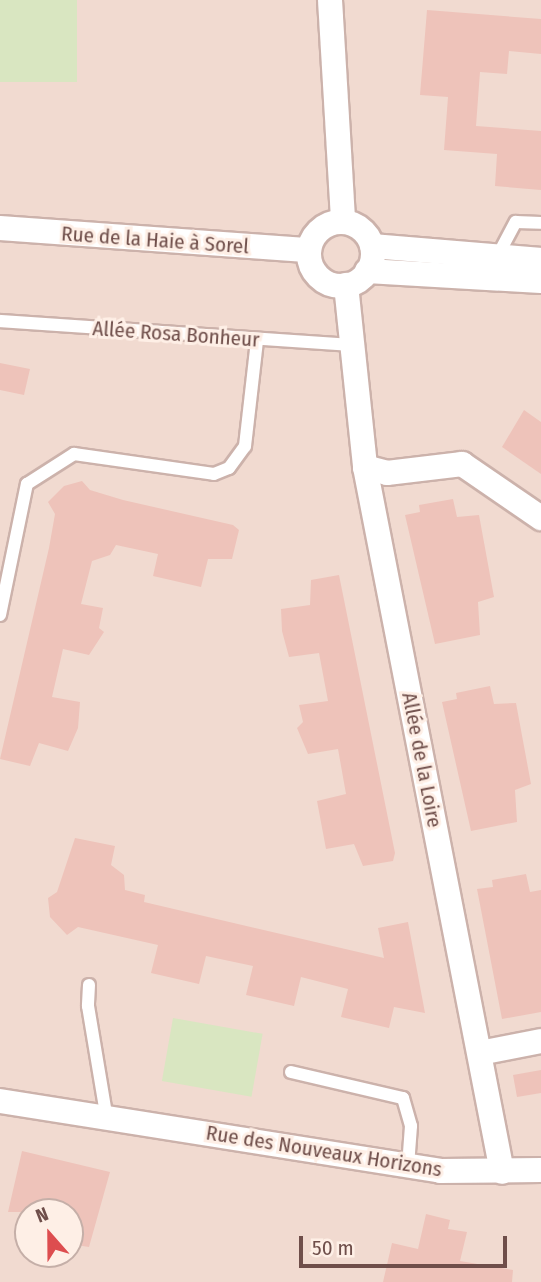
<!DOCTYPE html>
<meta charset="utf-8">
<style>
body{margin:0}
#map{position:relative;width:541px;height:1282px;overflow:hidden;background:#faeae1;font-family:"Fira Sans Condensed",sans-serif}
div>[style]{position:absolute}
.residential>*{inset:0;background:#f1dad0}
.green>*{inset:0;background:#d9e6c1;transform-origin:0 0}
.building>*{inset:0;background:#eec3ba}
.roads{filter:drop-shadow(2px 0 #ccb2ab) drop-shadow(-2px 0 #ccb2ab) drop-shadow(0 2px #ccb2ab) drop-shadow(0 -2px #ccb2ab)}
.service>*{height:12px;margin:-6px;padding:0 6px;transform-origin:6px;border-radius:6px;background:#fff}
.minor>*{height:24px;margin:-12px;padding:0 12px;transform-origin:12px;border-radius:12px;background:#fff}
.minor>.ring{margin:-12px;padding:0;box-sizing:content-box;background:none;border:24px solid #fff;border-radius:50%}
span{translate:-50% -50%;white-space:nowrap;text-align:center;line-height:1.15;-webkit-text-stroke:6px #feefe6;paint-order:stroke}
.street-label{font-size:21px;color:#6f4e4a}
.north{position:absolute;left:14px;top:1198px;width:70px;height:70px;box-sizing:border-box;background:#feefe6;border:2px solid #c5afa8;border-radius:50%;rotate:339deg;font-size:19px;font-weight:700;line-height:28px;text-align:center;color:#6f4e4a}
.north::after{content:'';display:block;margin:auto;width:24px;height:32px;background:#dd4d4f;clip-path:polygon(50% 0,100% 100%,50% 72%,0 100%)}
.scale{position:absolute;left:299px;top:1236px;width:208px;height:32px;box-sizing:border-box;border:4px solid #6f4e4a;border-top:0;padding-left:9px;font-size:21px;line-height:24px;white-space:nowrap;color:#6f4e4a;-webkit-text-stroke:5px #feefe6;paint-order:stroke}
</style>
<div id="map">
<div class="residential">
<div style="clip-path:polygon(evenodd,0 0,541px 0,541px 1282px,0 1282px,0 0,28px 1212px,70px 1212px,70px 1254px,28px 1254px,28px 1212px)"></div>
</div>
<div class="green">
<div style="left:0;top:0;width:77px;height:82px"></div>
<div style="left:173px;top:1018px;width:91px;height:64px;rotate:10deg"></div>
</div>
<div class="building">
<div style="clip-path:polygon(427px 10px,541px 19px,541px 54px,509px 51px,507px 74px,480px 72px,476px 126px,541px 131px,541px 190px,495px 186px,497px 154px,444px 150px,448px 97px,420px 95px)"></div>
<div style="clip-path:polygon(0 363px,30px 369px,24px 395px,0 390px)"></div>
<div style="clip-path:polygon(524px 410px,541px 422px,541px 474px,502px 447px)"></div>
<div style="clip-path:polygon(82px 481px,90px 490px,123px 500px,233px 525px,239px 530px,232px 559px,208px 559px,201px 587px,153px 576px,158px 554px,116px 545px,110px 555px,92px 561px,81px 604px,103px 608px,99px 628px,104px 632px,89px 655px,63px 649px,52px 697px,80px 702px,78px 728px,68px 751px,39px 743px,30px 766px,0 759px,49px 548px,55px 514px,48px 502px,64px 486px)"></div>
<div style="clip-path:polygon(453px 499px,457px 517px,479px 515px,494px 597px,478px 602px,480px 635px,435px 644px,405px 515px,420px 512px,419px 505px)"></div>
<div style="clip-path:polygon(339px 575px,395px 853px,393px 861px,363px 866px,354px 844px,326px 849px,317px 801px,346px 794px,338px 749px,308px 754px,297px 728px,303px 722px,299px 705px,328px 701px,319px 653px,289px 657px,282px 631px,281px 609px,310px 605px,311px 580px)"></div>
<div style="clip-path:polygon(490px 686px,494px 704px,516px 703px,531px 784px,515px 790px,517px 822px,471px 831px,442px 702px,457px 699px,456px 693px)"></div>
<div style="clip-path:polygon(75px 838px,115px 846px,111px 865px,124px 875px,125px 890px,145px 895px,144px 902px,384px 958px,378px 928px,408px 922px,425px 1013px,394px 1007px,389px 1028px,341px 1017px,348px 989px,301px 977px,294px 1006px,246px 995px,253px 966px,206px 956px,199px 984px,151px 973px,158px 945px,78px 927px,67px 935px,50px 917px,48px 898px,57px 892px)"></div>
<div style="clip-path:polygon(526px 874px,530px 892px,541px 890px,541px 1012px,502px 1019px,477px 889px,493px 887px,492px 880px)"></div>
<div style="clip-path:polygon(541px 1070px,541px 1093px,517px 1097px,513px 1075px)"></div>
<div style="clip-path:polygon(22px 1151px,110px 1172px,89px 1247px,70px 1244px,70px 1212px,8px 1212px)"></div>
<div style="clip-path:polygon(426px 1214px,450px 1220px,448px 1229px,467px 1232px,460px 1261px,513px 1270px,512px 1282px,383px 1282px,392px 1243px,418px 1249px)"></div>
</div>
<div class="roads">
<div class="service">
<div style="left:497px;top:257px;width:40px;rotate:-62deg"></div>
<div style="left:516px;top:222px;width:25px;rotate:2deg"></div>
<div style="left:0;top:321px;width:354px;rotate:3.9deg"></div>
<div style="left:0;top:615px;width:134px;rotate:-78.4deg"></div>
<div style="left:27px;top:484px;width:56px;rotate:-32.6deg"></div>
<div style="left:74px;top:454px;width:141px;rotate:8.1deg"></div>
<div style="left:214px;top:474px;width:16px;rotate:-22deg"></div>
<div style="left:229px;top:468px;width:27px;rotate:-54deg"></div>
<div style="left:245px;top:446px;width:107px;rotate:-83.5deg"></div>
<div style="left:89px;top:985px;width:21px;rotate:93deg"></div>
<div style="left:88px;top:1006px;width:115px;rotate:80.5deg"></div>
<div style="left:291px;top:1072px;width:115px;rotate:13.1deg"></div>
<div style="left:403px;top:1098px;width:29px;rotate:74deg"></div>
<div style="left:411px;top:1126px;width:40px;rotate:94.3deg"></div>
</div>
<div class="minor">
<div style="left:330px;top:0;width:222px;rotate:86.6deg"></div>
<div class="ring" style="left:309px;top:222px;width:40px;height:40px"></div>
<div style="left:0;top:228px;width:310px;rotate:4.1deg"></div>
<div style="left:372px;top:246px;width:170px;rotate:4.7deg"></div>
<div style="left:367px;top:271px;width:174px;rotate:3.3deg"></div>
<div style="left:346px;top:285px;width:183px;rotate:84deg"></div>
<div style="left:365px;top:467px;width:718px;rotate:79deg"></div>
<div style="left:365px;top:467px;width:23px;rotate:15deg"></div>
<div style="left:387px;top:473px;width:76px;rotate:-6.8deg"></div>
<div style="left:462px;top:464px;width:96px;rotate:34.4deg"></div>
<div style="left:480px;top:1053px;width:62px;rotate:-11.1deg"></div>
<div style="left:0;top:1101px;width:446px;rotate:9deg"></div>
<div style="left:440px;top:1171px;width:101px;rotate:-0.6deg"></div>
</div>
</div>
<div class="street-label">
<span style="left:155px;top:240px;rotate:4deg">Rue de la Haie à Sorel</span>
<span style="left:176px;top:334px;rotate:4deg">Allée Rosa Bonheur</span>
<span style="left:422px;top:760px;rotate:79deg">Allée de la Loire</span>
<span style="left:324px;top:1151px;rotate:9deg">Rue des Nouveaux Horizons</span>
</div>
<div class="north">N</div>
<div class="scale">50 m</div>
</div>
